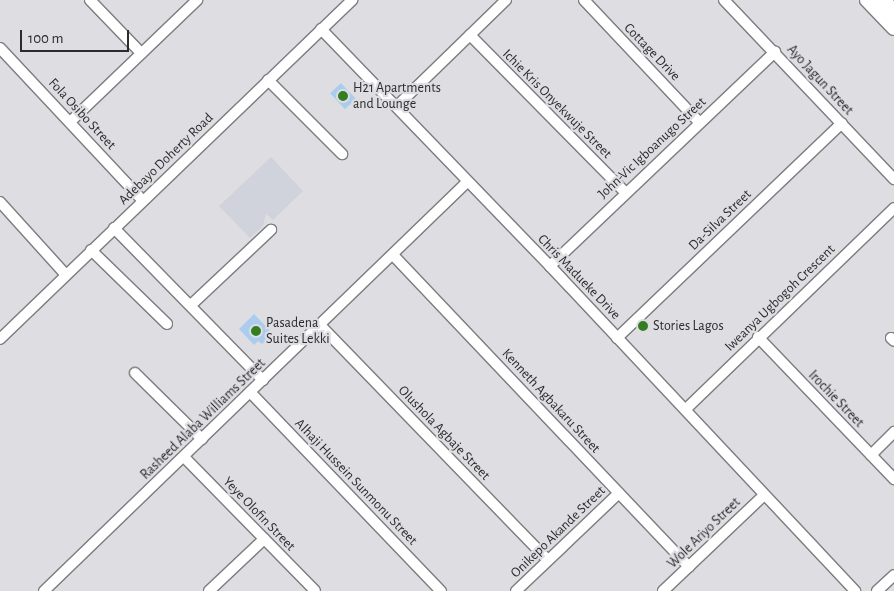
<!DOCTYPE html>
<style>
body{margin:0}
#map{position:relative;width:894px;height:591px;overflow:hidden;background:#dedee2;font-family:"Alegreya Sans",sans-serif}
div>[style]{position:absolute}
.built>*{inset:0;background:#d0d2dc}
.building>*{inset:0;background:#abccee;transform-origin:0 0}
.roads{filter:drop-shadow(1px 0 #7c7d80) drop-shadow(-1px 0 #7c7d80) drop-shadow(0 1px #7c7d80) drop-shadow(0 -1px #7c7d80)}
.minor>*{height:10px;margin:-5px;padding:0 5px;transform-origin:5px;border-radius:5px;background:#fff}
.major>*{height:14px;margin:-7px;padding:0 7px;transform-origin:7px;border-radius:7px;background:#fff}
.dots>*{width:14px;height:14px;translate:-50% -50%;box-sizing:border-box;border:2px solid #dedee2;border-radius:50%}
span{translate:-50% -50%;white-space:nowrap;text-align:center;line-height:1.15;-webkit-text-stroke:4.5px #dedee2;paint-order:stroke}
.street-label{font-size:14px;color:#2a2b2c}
.poi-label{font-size:14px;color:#2a2b2c}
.left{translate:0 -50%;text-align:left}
.scale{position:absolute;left:20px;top:30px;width:109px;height:22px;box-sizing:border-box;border:2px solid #2a2b2c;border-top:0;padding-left:6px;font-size:15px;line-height:18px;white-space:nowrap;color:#2a2b2c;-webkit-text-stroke:4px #dedee2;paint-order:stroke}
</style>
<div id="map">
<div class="built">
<div style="clip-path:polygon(271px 157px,303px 191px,273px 220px,266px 214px,263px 226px,250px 238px,219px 206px)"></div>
</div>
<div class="building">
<div style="left:341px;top:83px;width:22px;height:15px;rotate:47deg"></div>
<div style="clip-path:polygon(254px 314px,273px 334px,262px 344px,258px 341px,254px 345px,239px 329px)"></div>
</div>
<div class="roads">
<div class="minor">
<div style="left:90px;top:0;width:74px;rotate:46.1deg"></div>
<div style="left:584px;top:0;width:168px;rotate:46.7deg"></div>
<div style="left:724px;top:0;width:247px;rotate:46.5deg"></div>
<div style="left:321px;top:29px;width:330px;rotate:46deg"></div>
<div style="left:550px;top:266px;width:446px;rotate:46.8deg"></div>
<div style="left:470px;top:35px;width:221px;rotate:45.4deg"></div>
<div style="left:0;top:48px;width:209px;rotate:46.9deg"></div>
<div style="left:268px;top:80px;width:105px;rotate:45deg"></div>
<div style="left:397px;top:106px;width:152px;rotate:-44.2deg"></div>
<div style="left:71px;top:121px;width:175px;rotate:-43.8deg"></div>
<div style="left:0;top:202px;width:98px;rotate:47.9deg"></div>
<div style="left:114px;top:228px;width:213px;rotate:45.6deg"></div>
<div style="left:91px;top:250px;width:106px;rotate:44.2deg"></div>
<div style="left:393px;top:255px;width:430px;rotate:46.5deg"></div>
<div style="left:550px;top:266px;width:311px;rotate:-43.6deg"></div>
<div style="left:191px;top:305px;width:110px;rotate:-43.2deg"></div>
<div style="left:320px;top:325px;width:327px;rotate:45.9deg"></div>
<div style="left:758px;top:337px;width:197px;rotate:46.2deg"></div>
<div style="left:617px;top:338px;width:311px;rotate:-43.7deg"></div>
<div style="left:891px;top:338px;width:4px;rotate:45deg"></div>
<div style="left:0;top:339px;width:489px;rotate:-43.9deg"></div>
<div style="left:135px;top:373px;width:94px;rotate:44.6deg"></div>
<div style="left:250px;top:392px;width:276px;rotate:46.2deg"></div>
<div style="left:686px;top:409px;width:289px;rotate:-44deg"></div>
<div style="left:871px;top:455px;width:33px;rotate:-45deg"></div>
<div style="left:184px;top:457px;width:187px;rotate:45.6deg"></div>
<div style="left:44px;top:591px;width:587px;rotate:-44.03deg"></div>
<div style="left:209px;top:591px;width:76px;rotate:-43.4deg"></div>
<div style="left:516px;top:591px;width:142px;rotate:-43.6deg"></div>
<div style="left:663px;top:591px;width:138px;rotate:-43.5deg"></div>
<div style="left:877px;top:591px;width:23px;rotate:-43deg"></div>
</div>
<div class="major">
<div style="left:867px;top:0;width:39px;rotate:46deg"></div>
<div style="left:883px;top:0;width:16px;rotate:45deg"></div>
</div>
</div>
<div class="dots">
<div style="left:343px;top:96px;background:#357d22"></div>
<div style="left:643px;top:326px;background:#357d22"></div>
<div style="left:256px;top:331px;background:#357d22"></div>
</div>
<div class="street-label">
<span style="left:652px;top:52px;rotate:46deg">Cottage Drive</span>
<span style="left:820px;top:80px;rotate:47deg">Ayo Jagun Street</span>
<span style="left:557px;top:104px;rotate:45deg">Ichie Kris Onyekwuje Street</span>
<span style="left:82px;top:114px;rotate:47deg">Fola Osibo Street</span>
<span style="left:652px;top:148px;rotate:-43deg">John-Vic Igboanugo Street</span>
<span style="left:166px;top:159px;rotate:-44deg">Adebayo Doherty Road</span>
<span style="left:720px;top:220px;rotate:-44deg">Da-Silva Street</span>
<span style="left:579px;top:277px;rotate:46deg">Chris Madueke Drive</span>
<span style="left:780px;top:298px;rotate:-44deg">Iweanya Ugbogoh Crescent</span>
<span style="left:836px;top:399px;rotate:46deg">Irochie Street</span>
<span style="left:551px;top:401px;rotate:47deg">Kenneth Agbakaru Street</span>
<span style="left:203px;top:419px;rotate:-44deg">Rasheed Alaba Williams Street</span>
<span style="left:444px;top:433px;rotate:46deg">Olushola Agbaje Street</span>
<span style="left:356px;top:482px;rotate:46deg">Alhaji Hussein Sunmonu Street</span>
<span style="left:259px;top:514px;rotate:46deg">Yeye Olofin Street</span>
<span style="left:558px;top:532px;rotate:-44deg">Onikepo Akande Street</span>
<span style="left:704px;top:533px;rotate:-44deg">Wole Ariyo Street</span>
</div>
<div class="poi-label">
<span class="left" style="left:353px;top:96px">H21 Apartments<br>and Lounge</span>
<span class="left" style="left:266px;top:331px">Pasadena<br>Suites Lekki</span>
<span class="left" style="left:653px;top:326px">Stories Lagos</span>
</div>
<div class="scale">100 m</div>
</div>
